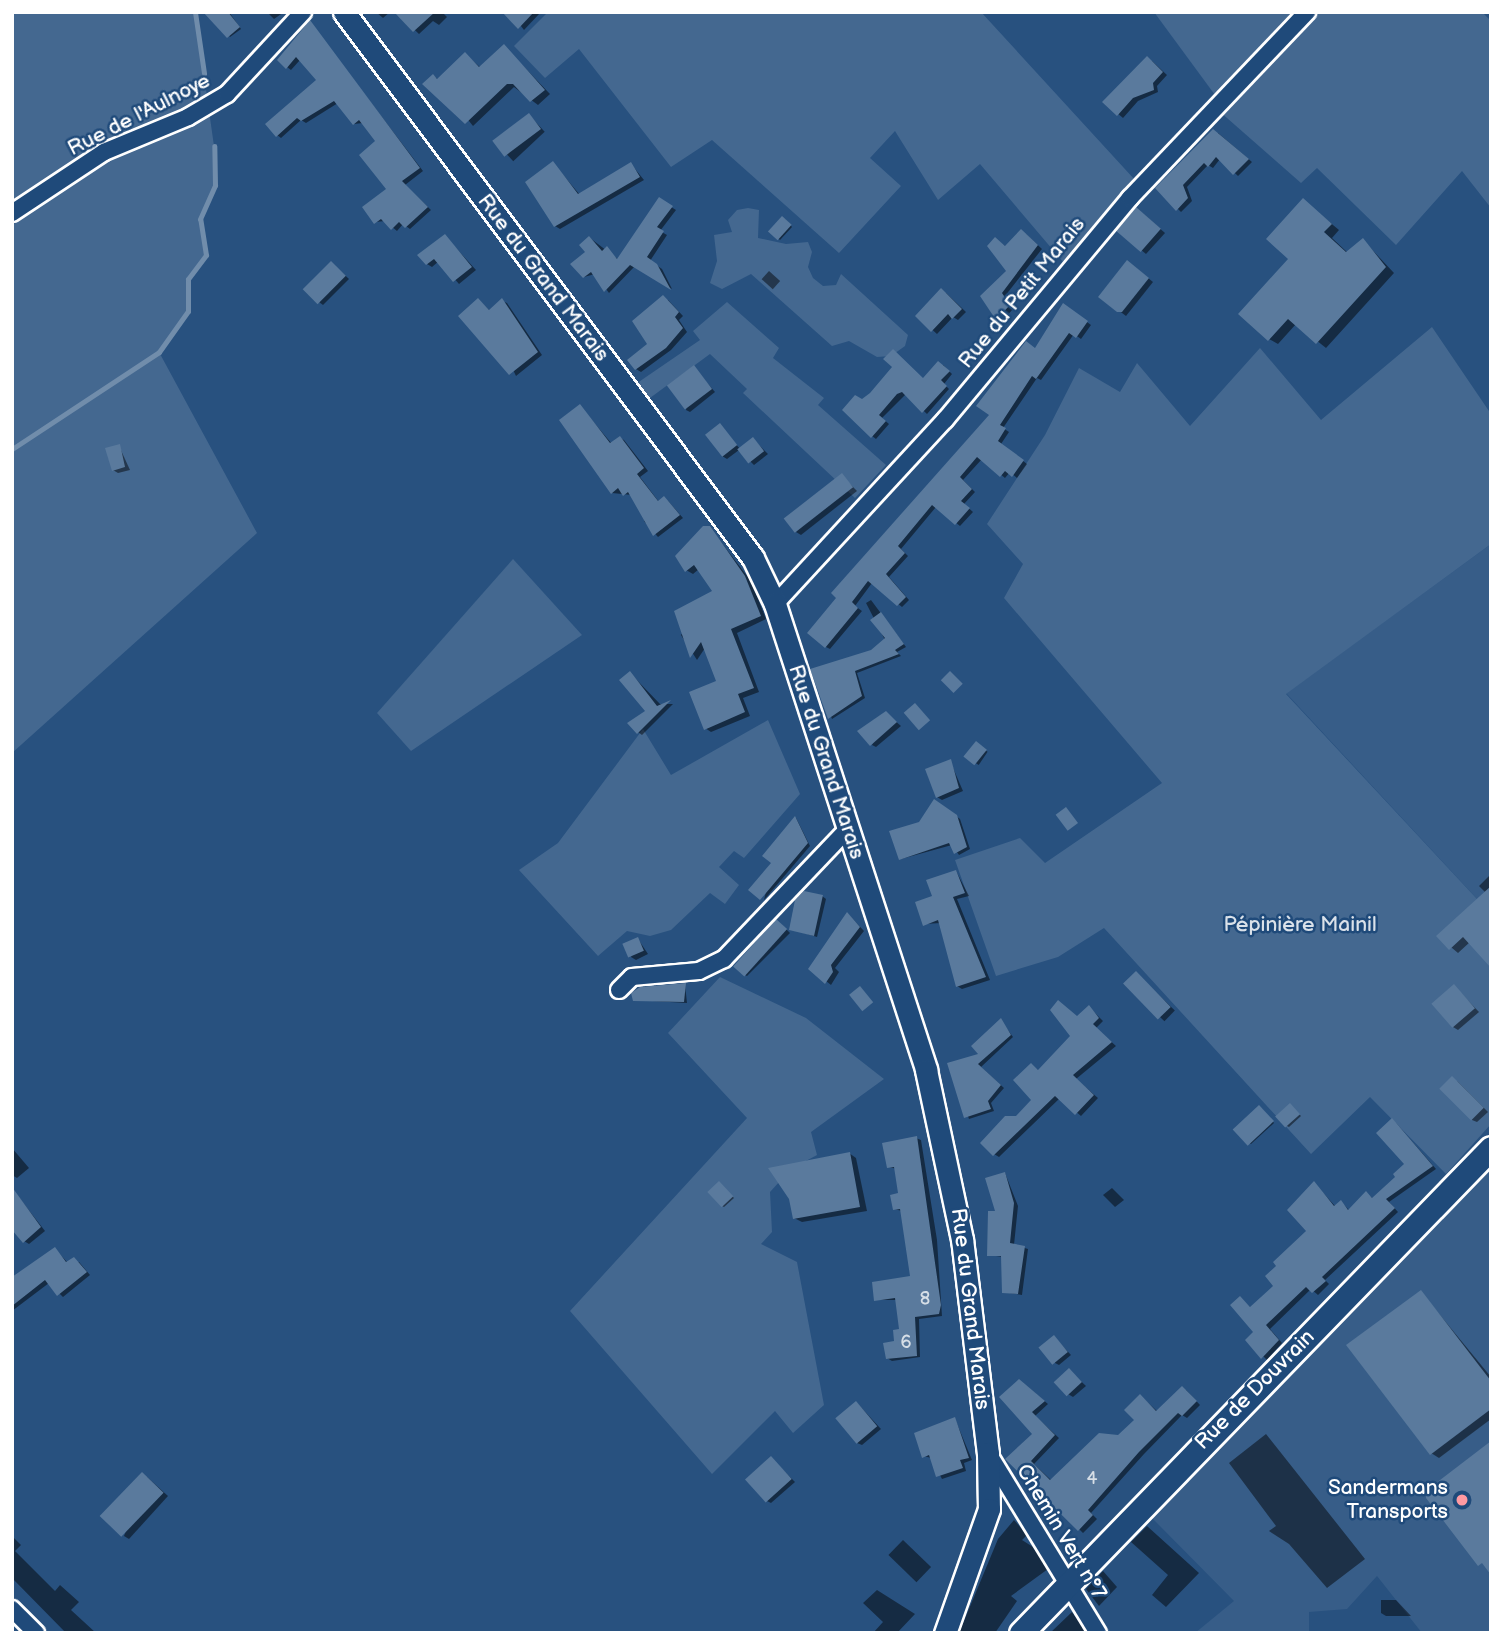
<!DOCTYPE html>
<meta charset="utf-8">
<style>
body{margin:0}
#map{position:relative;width:1503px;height:1645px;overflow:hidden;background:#28517f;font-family:"Balsamiq Sans",sans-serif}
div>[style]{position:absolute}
.built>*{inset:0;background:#375d88}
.green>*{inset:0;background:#446890}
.shadow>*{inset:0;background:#0007;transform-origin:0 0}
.stream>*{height:5px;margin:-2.5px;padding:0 2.5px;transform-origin:2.5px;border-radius:2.5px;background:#718dab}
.building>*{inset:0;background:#5a7a9d;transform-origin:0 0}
.roads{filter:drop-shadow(2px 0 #fff) drop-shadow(-2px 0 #fff) drop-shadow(0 2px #fff) drop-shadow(0 -2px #fff)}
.minor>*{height:16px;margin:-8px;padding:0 8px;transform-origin:8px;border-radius:8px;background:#1f4a7a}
.tertiary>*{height:21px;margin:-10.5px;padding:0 10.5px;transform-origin:10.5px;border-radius:10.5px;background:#1f4a7a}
.secondary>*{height:23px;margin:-11.5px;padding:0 11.5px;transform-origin:11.5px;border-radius:11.5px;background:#1f4a7a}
.dots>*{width:19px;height:19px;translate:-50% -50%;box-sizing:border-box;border:4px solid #1f4a7a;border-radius:50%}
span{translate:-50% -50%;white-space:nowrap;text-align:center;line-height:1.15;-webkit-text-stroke:5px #1f4a7a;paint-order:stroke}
.number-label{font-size:18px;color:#d6dee6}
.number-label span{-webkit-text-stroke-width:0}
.street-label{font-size:21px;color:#fff}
.park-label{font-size:21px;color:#dae1e9}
.poi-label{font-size:21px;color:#fff}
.right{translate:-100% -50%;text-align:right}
.frame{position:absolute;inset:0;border:14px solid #fff;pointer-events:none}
</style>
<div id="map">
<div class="built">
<div style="clip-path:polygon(1491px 544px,1491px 914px,1286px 693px)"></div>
<div style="clip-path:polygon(1491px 1169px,1491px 1633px,1422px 1633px,1377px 1576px,1347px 1609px,1309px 1612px,1309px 1633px,1195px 1633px,1234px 1601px,1151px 1517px)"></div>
</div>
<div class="green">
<div style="clip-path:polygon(12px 12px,195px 12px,214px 146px,215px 185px,200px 219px,206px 255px,188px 279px,188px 311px,159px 352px,257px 533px,12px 753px)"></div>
<div style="clip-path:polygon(548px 12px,981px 12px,1135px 180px,1064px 263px,980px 164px,938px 200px,895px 131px,870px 158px,901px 186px,839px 253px,712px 140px,671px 167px,579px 49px,545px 78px,514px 46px)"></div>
<div style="clip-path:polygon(1154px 12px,1298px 12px,1215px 95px)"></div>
<div style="clip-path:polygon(1316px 12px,1482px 12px,1491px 21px,1491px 208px,1462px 171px,1396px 245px,1317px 168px,1301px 183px,1219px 111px)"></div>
<div style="clip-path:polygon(748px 208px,759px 210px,758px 238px,786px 244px,808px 242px,812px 252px,808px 267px,813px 278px,823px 286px,836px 285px,841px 274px,908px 335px,905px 346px,891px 356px,877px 357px,849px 341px,832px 346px,751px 274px,722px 289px,710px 283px,717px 261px,714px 235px,732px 232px,728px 220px,737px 210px)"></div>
<div style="clip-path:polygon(727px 302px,779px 348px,773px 358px,824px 398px,818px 405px,886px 465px,855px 498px,743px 393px,747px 389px,710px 354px,639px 406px,627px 390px,700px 340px,693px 331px)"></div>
<div style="clip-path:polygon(1432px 327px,1491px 414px,1491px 544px,1286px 694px,1491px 914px,1491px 1124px,1446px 1174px,1370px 1097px,1311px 1154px,1104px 928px,1058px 957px,996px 976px,955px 860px,1020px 838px,1045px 863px,1162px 783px,1004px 598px,1023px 564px,987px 524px,1045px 435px,1079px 368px,1120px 392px,1137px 363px,1190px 426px,1260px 348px,1321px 420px)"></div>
<div style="clip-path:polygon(513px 559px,582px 635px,411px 751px,377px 713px)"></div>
<div style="clip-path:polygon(768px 720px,800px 794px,744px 858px,734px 851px,719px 867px,739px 885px,725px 904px,710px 893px,671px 930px,650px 936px,627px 931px,598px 956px,519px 870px,558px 843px,643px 729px,671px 775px)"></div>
<div style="clip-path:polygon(720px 977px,806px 1018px,884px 1079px,811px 1132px,817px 1155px,791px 1169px,770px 1192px,772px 1232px,761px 1244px,797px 1262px,824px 1405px,793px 1433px,775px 1411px,712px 1474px,570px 1311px,747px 1118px,668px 1033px)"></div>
</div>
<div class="shadow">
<div style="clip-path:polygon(210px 12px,229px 12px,241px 29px,230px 37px)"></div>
<div style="clip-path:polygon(267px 12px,284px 12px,274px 19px)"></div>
<div style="clip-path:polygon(376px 12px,390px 12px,383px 18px)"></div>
<div style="clip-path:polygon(396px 12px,442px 12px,447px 17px,439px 25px,433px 21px,419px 34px)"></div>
<div style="clip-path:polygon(510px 12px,539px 12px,540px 13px,524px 30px)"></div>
<div style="clip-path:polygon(310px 23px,423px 171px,405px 185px,431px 210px,410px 229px,403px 224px,397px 231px,385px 221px,375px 222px,388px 189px,377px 141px,363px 123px,354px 124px,338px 103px,306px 123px,301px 120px,281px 138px,277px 135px,318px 80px,300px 60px,291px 70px,287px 67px)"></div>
<div style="clip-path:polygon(504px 46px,550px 94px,538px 105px,514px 87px,473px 126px,433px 76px,439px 80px,465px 54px,481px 68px)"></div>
<div style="clip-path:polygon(1152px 61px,1167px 75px,1157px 86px,1158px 92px,1138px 101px,1123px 118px,1104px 102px)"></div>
<div style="left:529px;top:115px;width:23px;height:43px;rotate:47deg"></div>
<div style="clip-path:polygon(1218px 133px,1252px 162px,1238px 176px,1220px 159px,1213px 168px,1208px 165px,1187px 187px,1192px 201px,1181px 212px,1157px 188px)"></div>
<div style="clip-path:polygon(553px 163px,580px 195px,631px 164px,644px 180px,560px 229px,555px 226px)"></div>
<div style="clip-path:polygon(660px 200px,676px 210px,660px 231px,667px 235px,650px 261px,662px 269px,672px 289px,635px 266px,609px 293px,595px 274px,584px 277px,590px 238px,619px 260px)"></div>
<div style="clip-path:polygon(1303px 200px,1339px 230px,1332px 238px,1348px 253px,1363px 240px,1394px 273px,1326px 348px,1296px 324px,1278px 344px,1269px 339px)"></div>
<div style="clip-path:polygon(1141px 212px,1165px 233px,1146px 254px,1118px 231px)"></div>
<div style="clip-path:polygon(785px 219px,792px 227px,780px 240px,770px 231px)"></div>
<div style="clip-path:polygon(1026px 234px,1042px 249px,1005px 296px,1014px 308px,1002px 321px,982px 296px,1008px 271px,996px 239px,1006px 247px)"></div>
<div style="clip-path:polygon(445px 236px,476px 270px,459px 284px,439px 261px,432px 267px,427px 264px)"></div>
<div style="clip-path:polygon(1132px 265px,1153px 282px,1126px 316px,1101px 297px)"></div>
<div style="clip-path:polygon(335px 266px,349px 279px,323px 305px,319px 302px)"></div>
<div style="left:769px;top:271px;width:15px;height:11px;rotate:42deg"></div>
<div style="clip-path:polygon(946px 293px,966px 312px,958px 320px,953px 317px,937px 334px,917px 316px)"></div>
<div style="clip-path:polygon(479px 300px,490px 311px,502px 301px,507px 303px,542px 355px,516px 376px)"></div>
<div style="clip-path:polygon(668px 300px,683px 316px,679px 320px,687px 332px,671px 350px,641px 372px,636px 369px)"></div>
<div style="clip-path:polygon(1068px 308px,1091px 325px,1081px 339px,1074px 334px,1041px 380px,1037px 378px,1003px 428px,1009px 432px,1001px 444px,1027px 464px,1017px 478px,1010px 472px,1005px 478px,982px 459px,963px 480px,975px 492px,964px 504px,973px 512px,960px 526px,936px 507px,901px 549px,908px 556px,889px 577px,909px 600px,902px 607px,872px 583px,855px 606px,862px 611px,830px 649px,826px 647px,839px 598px,833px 593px,991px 415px)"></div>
<div style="clip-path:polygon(943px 365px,952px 374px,944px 384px,949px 389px,927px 414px,906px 394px,882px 418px,889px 424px,876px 439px,872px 436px,862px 401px,871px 394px,924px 379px)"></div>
<div style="clip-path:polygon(694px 368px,715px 392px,690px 412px,686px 410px)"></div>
<div style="clip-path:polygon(580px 406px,612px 444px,620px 438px,624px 440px,648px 471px,640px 477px,659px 502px,668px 501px,683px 518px,658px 537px,644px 521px,647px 518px,632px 495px,612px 493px)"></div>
<div style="clip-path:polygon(720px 425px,740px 449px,753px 439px,768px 454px,754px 465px,739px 450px,727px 459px,722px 456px)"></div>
<div style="clip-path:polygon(119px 446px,130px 470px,118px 473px,113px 470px)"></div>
<div style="clip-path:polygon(842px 476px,857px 491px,801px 535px,796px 532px)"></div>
<div style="clip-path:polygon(710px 528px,751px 581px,766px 619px,737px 633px,759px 692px,743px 698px,750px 716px,711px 732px,705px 728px,718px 682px,705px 648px,697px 660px,681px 635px,714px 592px,699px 569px,693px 574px,686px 570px)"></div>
<div style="clip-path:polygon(871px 600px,906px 647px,897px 652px,901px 656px,857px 673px,865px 698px,832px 719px,812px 670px,872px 651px,885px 640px,866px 603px)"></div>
<div style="clip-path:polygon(630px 673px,660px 704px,673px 704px,642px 735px,638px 732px,647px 711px)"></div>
<div style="clip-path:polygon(886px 713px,901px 726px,876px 747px,872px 745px)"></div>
<div style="left:976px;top:744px;width:14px;height:16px;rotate:34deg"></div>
<div style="clip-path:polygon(950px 761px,963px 791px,942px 800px,937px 797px)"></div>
<div style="clip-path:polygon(938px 803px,960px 819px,970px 849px,959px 855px,952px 845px,901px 859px)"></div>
<div style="clip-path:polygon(796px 818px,810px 846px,764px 900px,773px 862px)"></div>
<div style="clip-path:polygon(956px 871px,969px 896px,957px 899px,990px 980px,962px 989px,957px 986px,941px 923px,924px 924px,934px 897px)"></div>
<div style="clip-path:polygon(1491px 874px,1491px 966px,1470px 942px,1458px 953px,1439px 937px,1486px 893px,1479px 886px)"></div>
<div style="clip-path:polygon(822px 896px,826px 899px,817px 937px,791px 929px)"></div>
<div style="clip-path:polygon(848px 914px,864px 931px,835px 968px,839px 972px,831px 985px,811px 969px)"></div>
<div style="clip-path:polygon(781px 924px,790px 933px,747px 976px,743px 974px)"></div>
<div style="clip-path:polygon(638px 939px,648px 954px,636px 960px,631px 957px)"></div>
<div style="left:1136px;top:973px;width:54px;height:15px;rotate:44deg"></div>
<div style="clip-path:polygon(685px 985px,687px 1003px,635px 1000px)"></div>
<div style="clip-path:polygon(1454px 986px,1479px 1012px,1458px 1030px,1453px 1027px)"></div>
<div style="clip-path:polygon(1089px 1007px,1103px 1021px,1096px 1028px,1116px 1046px,1076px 1079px,1098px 1098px,1081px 1116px,1060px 1098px,999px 1157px,994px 1154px,1034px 1100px,1031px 1065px,1039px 1071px,1073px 1036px,1078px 1017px)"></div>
<div style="clip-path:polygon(1001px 1021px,1013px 1037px,981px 1067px,1004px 1088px,991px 1103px,994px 1111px,969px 1119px,949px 1064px,982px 1055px)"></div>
<div style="clip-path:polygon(1457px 1081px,1488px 1112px,1477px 1122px,1472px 1120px)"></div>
<div style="clip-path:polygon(1292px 1107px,1301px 1116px,1289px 1127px,1287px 1126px)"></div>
<div style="clip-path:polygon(1262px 1109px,1274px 1123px,1251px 1144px,1249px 1143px)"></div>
<div style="clip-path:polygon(1396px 1123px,1436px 1169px,1389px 1202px,1398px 1212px,1325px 1280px,1329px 1284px,1318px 1295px,1311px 1289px,1270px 1329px,1282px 1343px,1267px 1360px,1247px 1340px,1256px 1332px,1240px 1298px,1251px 1308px,1275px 1286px,1308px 1231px,1314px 1183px,1336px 1207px,1341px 1202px,1350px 1211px,1370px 1196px,1373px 1199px,1398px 1177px,1407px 1164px)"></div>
<div style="clip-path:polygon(916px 1138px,921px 1140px,937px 1240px,942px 1316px,919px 1319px,920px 1357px,892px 1361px,887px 1358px,901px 1331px,897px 1300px,876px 1300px,912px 1277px,902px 1211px,894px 1209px,900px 1194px,897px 1169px,889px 1167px)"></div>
<div style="clip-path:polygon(12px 1148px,29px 1168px,17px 1178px,12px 1175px)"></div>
<div style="clip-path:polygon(849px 1153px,856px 1158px,867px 1211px,802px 1222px,794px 1218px)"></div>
<div style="clip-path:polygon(1005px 1173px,1018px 1206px,1014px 1245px,1028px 1249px,1022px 1295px,1003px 1292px,1003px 1257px,989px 1255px)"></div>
<div style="clip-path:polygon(721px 1185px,734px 1198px,724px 1207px,722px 1206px)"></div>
<div style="clip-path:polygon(1112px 1188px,1124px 1200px,1115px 1207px,1103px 1195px)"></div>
<div style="clip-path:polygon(20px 1199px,45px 1231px,29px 1244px,24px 1241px)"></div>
<div style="clip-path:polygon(55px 1249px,68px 1263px,79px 1262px,90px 1275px,63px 1297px,49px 1283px,12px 1311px,12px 1282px)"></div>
<div style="clip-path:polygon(1421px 1292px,1491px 1377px,1491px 1419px,1439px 1458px,1431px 1453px)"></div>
<div style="clip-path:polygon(1054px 1337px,1071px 1355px,1059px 1365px,1055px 1363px)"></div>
<div style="clip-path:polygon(1069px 1370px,1086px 1386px,1073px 1397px,1068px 1394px)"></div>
<div style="clip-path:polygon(1024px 1384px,1048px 1404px,1035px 1416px,1059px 1438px,1034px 1464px,1052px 1481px,1119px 1437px,1137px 1420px,1144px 1399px,1158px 1412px,1186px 1390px,1200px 1405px,1187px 1418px,1182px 1415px,1144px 1454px,1091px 1513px,1097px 1519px,1083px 1533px,1008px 1459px,1035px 1434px)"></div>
<div style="clip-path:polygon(857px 1403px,881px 1429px,862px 1445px,857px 1443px)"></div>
<div style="clip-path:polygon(955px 1419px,972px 1460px,964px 1463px,966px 1471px,942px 1479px,931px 1458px,924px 1456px)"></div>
<div style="clip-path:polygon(1266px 1434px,1365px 1559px,1327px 1588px,1289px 1544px,1269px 1531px,1276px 1526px,1229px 1463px)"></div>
<div style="clip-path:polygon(771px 1458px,795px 1482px,771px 1503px,767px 1501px)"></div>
<div style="clip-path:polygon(147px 1477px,168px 1496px,129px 1539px,124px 1536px)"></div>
<div style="clip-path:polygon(1014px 1520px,1027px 1535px,1022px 1540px,1033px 1547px,1048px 1569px,1011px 1596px,1017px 1601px,995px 1633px,959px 1633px,998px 1539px)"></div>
<div style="clip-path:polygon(1147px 1526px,1199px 1573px,1166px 1607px,1152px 1595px,1168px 1575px,1131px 1542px)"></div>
<div style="clip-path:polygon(12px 1536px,21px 1545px,15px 1551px,55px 1591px,60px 1585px,79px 1602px,71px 1610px,96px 1633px,66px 1633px,12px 1578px)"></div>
<div style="left:903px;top:1540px;width:39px;height:21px;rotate:44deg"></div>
<div style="clip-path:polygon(1103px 1571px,1117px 1587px,1099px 1606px,1086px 1589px)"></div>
<div style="clip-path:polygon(877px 1590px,915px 1614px,897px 1633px,873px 1633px,883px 1622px,863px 1603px)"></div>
<div style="clip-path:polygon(1381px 1600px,1396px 1600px,1411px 1616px,1386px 1616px,1381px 1613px)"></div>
<div style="clip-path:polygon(1072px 1612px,1087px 1633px,1050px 1633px)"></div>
</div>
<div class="stream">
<div style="left:195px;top:12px;width:62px;rotate:81.6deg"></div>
<div style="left:12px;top:449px;width:176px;rotate:-33.4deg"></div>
<div style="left:159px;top:352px;width:50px;rotate:-54.7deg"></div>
<div style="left:188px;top:311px;width:32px;rotate:-90deg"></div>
<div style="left:188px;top:279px;width:30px;rotate:-53deg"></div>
<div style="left:206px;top:255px;width:36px;rotate:-99deg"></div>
<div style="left:200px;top:219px;width:37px;rotate:-66deg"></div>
<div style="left:215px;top:185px;width:39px;rotate:-91deg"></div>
</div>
<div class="building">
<div style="clip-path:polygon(203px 12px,228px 12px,240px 27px,227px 38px)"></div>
<div style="clip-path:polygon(394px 12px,435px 12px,413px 32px)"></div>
<div style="clip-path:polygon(502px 12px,534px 12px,518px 29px)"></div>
<div style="clip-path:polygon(310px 20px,420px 168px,402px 181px,428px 207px,405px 228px,399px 222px,391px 230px,381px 219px,374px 224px,362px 207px,386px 189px,359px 155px,375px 141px,359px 120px,353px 125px,334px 101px,301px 121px,297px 118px,276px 137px,265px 124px,316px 80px,296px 57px,286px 69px,277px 60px)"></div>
<div style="clip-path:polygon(504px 44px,545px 90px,530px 102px,513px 84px,507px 84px,465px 124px,422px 84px,433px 74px,437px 79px,465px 52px,479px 67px)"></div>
<div style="clip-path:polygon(1147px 56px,1163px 72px,1153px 83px,1154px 90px,1133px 98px,1117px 116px,1102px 102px)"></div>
<div style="left:529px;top:113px;width:20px;height:46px;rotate:53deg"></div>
<div style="clip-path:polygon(1213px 129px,1249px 159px,1233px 175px,1216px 157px,1208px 167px,1204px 163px,1183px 185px,1188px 198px,1176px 211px,1155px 188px)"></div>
<div style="clip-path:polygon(553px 161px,578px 194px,631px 162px,640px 177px,554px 227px,525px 182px)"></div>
<div style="clip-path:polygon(659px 197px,673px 206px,657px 227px,664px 231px,647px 257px,657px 264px,671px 290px,630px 265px,604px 292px,591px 272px,583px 278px,570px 264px,585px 252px,579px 245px,589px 236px,602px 251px,607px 246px,617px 259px)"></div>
<div style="clip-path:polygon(1303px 198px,1332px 224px,1324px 232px,1346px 252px,1363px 238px,1386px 267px,1316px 344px,1288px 319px,1268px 341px,1238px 314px,1288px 259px,1266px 239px)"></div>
<div style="left:1136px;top:207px;width:33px;height:31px;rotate:41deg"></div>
<div style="left:782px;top:216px;width:13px;height:21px;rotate:42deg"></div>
<div style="clip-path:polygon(1021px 229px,1038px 245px,1002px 293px,1010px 305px,996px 320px,980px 296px,1006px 271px,987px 246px,995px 237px,1005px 246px)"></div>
<div style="clip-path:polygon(445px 234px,472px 267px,453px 282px,434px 259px,426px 265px,417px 255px)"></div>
<div style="clip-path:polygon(1127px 260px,1149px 278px,1122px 312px,1117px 312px,1098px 297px)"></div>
<div style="left:331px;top:261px;width:21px;height:40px;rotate:45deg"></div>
<div style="clip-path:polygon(941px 288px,962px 309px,952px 319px,948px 314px,931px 332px,915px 316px)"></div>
<div style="clip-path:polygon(663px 295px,679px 312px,675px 317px,683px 328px,666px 348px,635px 370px,627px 360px,647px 344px,632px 321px)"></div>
<div style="clip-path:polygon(478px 298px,489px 310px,502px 298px,538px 352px,509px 375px,458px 316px)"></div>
<div style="clip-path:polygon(1063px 303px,1088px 321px,1076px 338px,1069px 333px,1036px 379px,1032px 376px,1000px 425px,1006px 428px,998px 441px,1024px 460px,1012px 477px,1005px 471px,1000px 477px,977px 457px,960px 477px,972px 489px,961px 501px,970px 508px,955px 525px,932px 505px,898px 546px,905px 553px,886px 574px,906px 597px,897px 606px,868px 581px,852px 602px,858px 608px,825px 648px,807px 633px,836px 598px,831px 593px,989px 415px,976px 406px,1026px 341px,1035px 348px)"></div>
<div style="clip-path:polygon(893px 349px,923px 378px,938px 361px,950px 371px,941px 380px,947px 386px,922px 413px,902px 392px,897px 394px,879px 415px,886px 421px,871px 438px,842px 410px,855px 395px,862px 399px,870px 393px,892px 367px,883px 359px)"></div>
<div style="left:694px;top:365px;width:30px;height:34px;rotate:53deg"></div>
<div style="clip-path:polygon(580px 404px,610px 443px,620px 436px,644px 468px,637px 474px,658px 501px,664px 496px,680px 515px,653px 536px,628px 492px,623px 496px,618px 488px,611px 494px,559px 420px)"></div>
<div style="left:720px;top:423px;width:28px;height:19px;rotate:52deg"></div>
<div style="left:753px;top:437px;width:18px;height:20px;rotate:52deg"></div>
<div style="clip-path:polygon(120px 444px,125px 467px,112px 471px,105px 448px)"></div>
<div style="left:842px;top:473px;width:18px;height:74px;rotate:52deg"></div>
<div style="clip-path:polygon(703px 526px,710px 526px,745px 576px,761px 616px,731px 629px,754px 688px,738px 694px,745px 712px,704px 730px,689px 692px,716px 681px,701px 642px,690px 658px,674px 611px,712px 591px,694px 565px,685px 572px,675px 556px)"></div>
<div style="clip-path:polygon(881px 612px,904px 644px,895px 650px,899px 654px,855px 671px,862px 696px,828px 719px,810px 669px,871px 650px,885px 638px,870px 620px)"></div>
<div style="clip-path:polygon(630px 671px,657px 706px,671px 700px,637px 734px,627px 723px,645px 711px,619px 680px)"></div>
<div style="left:950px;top:671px;width:18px;height:13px;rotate:45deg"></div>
<div style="left:915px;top:703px;width:23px;height:15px;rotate:49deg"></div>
<div style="clip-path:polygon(886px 711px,897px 722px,870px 746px,857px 731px)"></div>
<div style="left:976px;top:741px;width:14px;height:20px;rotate:39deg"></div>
<div style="clip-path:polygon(951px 759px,959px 788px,936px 798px,925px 769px)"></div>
<div style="clip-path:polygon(934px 799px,957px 815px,967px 847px,954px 854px,949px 843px,899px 860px,889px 831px,919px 822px)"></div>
<div style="left:1066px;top:807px;width:20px;height:13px;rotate:53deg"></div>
<div style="clip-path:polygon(795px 816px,808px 843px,760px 900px,748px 890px,771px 863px,762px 856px)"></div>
<div style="clip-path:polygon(956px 870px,965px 893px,953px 897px,986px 977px,956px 987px,938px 920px,923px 926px,915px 902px,932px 896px,926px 880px)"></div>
<div style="clip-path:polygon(1491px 886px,1491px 968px,1463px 937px,1449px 950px,1436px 936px)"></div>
<div style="clip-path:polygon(804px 891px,823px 895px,814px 936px,789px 930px,795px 900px)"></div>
<div style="clip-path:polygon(847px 912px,860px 927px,831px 965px,833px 972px,825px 984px,808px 969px)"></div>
<div style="left:776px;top:919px;width:15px;height:64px;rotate:42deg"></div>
<div style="left:638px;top:937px;width:15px;height:17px;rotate:67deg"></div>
<div style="left:1136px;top:971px;width:50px;height:18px;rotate:46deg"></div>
<div style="clip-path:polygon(686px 983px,684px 1002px,633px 1001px,631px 993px,640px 987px)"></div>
<div style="left:1454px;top:984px;width:32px;height:30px;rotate:49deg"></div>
<div style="left:860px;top:986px;width:21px;height:14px;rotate:51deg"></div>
<div style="clip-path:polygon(1058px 1000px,1077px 1016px,1089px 1005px,1099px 1018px,1093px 1024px,1112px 1042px,1073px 1075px,1094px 1095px,1075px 1115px,1055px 1096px,993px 1156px,980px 1143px,1005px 1116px,1016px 1116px,1031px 1100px,1013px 1080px,1031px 1063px,1038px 1070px,1070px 1036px,1050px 1010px)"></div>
<div style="clip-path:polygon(1001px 1018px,1011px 1035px,978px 1064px,1001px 1085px,988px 1101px,991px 1109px,964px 1118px,947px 1063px,978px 1054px,971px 1046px)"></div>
<div style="left:1452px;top:1076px;width:45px;height:18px;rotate:45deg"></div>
<div style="left:1290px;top:1103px;width:15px;height:20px;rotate:48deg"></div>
<div style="left:1259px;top:1105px;width:22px;height:36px;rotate:47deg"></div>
<div style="clip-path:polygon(1392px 1118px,1433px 1166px,1386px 1199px,1395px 1208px,1322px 1277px,1326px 1281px,1312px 1293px,1306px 1287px,1266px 1325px,1279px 1340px,1261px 1359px,1245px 1340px,1253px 1332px,1230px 1305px,1240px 1296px,1250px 1307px,1273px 1286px,1265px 1276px,1276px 1266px,1273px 1262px,1306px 1231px,1287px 1210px,1314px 1181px,1334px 1206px,1341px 1200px,1348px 1210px,1366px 1191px,1372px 1198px,1395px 1177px,1393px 1174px,1404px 1164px,1376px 1133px)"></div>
<div style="clip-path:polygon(917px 1136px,941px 1305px,939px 1314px,915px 1317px,917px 1356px,886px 1359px,883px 1343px,894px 1341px,893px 1330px,899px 1329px,895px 1298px,874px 1301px,872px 1282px,910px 1276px,900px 1209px,893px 1210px,890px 1195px,898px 1193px,894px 1167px,887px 1168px,882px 1143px)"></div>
<div style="clip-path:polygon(850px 1152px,860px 1207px,793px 1219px,789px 1199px,768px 1168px)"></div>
<div style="clip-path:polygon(1005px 1172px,1014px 1203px,1010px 1243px,1025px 1246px,1018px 1294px,1002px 1293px,1001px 1256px,987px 1256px,988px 1211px,995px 1211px,985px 1178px)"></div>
<div style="left:719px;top:1181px;width:21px;height:16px;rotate:47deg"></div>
<div style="clip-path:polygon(12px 1187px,41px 1227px,23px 1243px,12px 1230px)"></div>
<div style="clip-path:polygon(55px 1247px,66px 1262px,74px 1257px,87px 1272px,57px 1296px,45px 1280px,12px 1306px,12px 1277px)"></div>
<div style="clip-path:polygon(1421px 1290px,1491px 1381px,1491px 1409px,1430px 1455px,1346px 1345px)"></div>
<div style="left:1054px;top:1335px;width:22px;height:20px;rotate:51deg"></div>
<div style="left:1069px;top:1368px;width:19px;height:21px;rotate:47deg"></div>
<div style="clip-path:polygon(1019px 1379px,1045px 1401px,1032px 1412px,1055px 1435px,1031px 1461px,1050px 1480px,1099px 1433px,1118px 1435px,1134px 1420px,1124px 1410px,1140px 1394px,1156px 1411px,1182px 1386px,1197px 1401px,1182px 1416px,1178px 1413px,1139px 1452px,1088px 1510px,1093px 1515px,1078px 1531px,1005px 1459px,1032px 1434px,999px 1397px)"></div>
<div style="left:856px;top:1401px;width:33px;height:27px;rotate:50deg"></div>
<div style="clip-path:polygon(955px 1417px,969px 1458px,960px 1460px,963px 1468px,936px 1477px,929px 1455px,922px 1458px,914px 1433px)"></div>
<div style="clip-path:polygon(1491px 1441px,1491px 1575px,1482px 1563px,1478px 1566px,1426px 1498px,1427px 1490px)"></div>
<div style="left:771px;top:1456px;width:31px;height:35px;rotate:48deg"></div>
<div style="left:142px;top:1472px;width:30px;height:61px;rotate:44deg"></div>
</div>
<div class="roads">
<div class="minor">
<div style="left:12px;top:213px;width:110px;rotate:-33.5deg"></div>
<div style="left:104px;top:152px;width:91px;rotate:-22.6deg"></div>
<div style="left:188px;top:117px;width:45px;rotate:-30.5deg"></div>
<div style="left:227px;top:94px;width:112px;rotate:-47.2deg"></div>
<div style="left:775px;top:604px;width:251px;rotate:-47.3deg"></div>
<div style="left:945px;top:420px;width:289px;rotate:-50.2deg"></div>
<div style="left:1130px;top:198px;width:257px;rotate:-46.4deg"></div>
<div style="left:619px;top:990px;width:18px;rotate:-45deg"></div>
<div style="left:632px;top:977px;width:67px;rotate:-5.1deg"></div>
<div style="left:699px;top:971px;width:28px;rotate:-26deg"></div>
<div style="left:724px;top:959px;width:180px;rotate:-46.4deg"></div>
<div style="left:988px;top:1453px;width:211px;rotate:58.6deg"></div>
<div style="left:12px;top:1609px;width:34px;rotate:45deg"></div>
</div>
<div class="tertiary">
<div style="left:344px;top:12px;width:682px;rotate:53.16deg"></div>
<div style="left:753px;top:558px;width:51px;rotate:64.4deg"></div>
<div style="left:775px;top:604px;width:490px;rotate:72deg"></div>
<div style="left:926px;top:1070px;width:173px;rotate:78deg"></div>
<div style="left:962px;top:1239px;width:216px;rotate:83.1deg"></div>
<div style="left:988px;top:1453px;width:56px;rotate:89deg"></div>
<div style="left:989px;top:1509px;width:132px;rotate:109.5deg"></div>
</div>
<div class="secondary">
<div style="left:1021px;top:1633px;width:675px;rotate:-45.9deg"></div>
</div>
</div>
<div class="dots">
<div style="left:1462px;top:1500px;background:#ff9aa2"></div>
</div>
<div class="number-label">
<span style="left:925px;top:1299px">8</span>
<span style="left:906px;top:1343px">6</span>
<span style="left:1092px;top:1479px">4</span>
</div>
<div class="street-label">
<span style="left:139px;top:115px;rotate:-27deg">Rue de l'Aulnoye</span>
<span style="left:543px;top:278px;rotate:53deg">Rue du Grand Marais</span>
<span style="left:1022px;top:293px;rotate:-51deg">Rue du Petit Marais</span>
<span style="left:826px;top:762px;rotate:72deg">Rue du Grand Marais</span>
<span style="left:970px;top:1309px;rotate:83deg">Rue du Grand Marais</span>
<span style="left:1255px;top:1390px;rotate:-45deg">Rue de Douvrain</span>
<span style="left:1061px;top:1532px;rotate:59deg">Chemin Vert n°7</span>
</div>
<div class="park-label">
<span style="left:1300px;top:925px">Pépinière Mainil</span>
</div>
<div class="poi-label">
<span class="right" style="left:1448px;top:1500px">Sandermans<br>Transports</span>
</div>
<div class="frame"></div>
</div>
